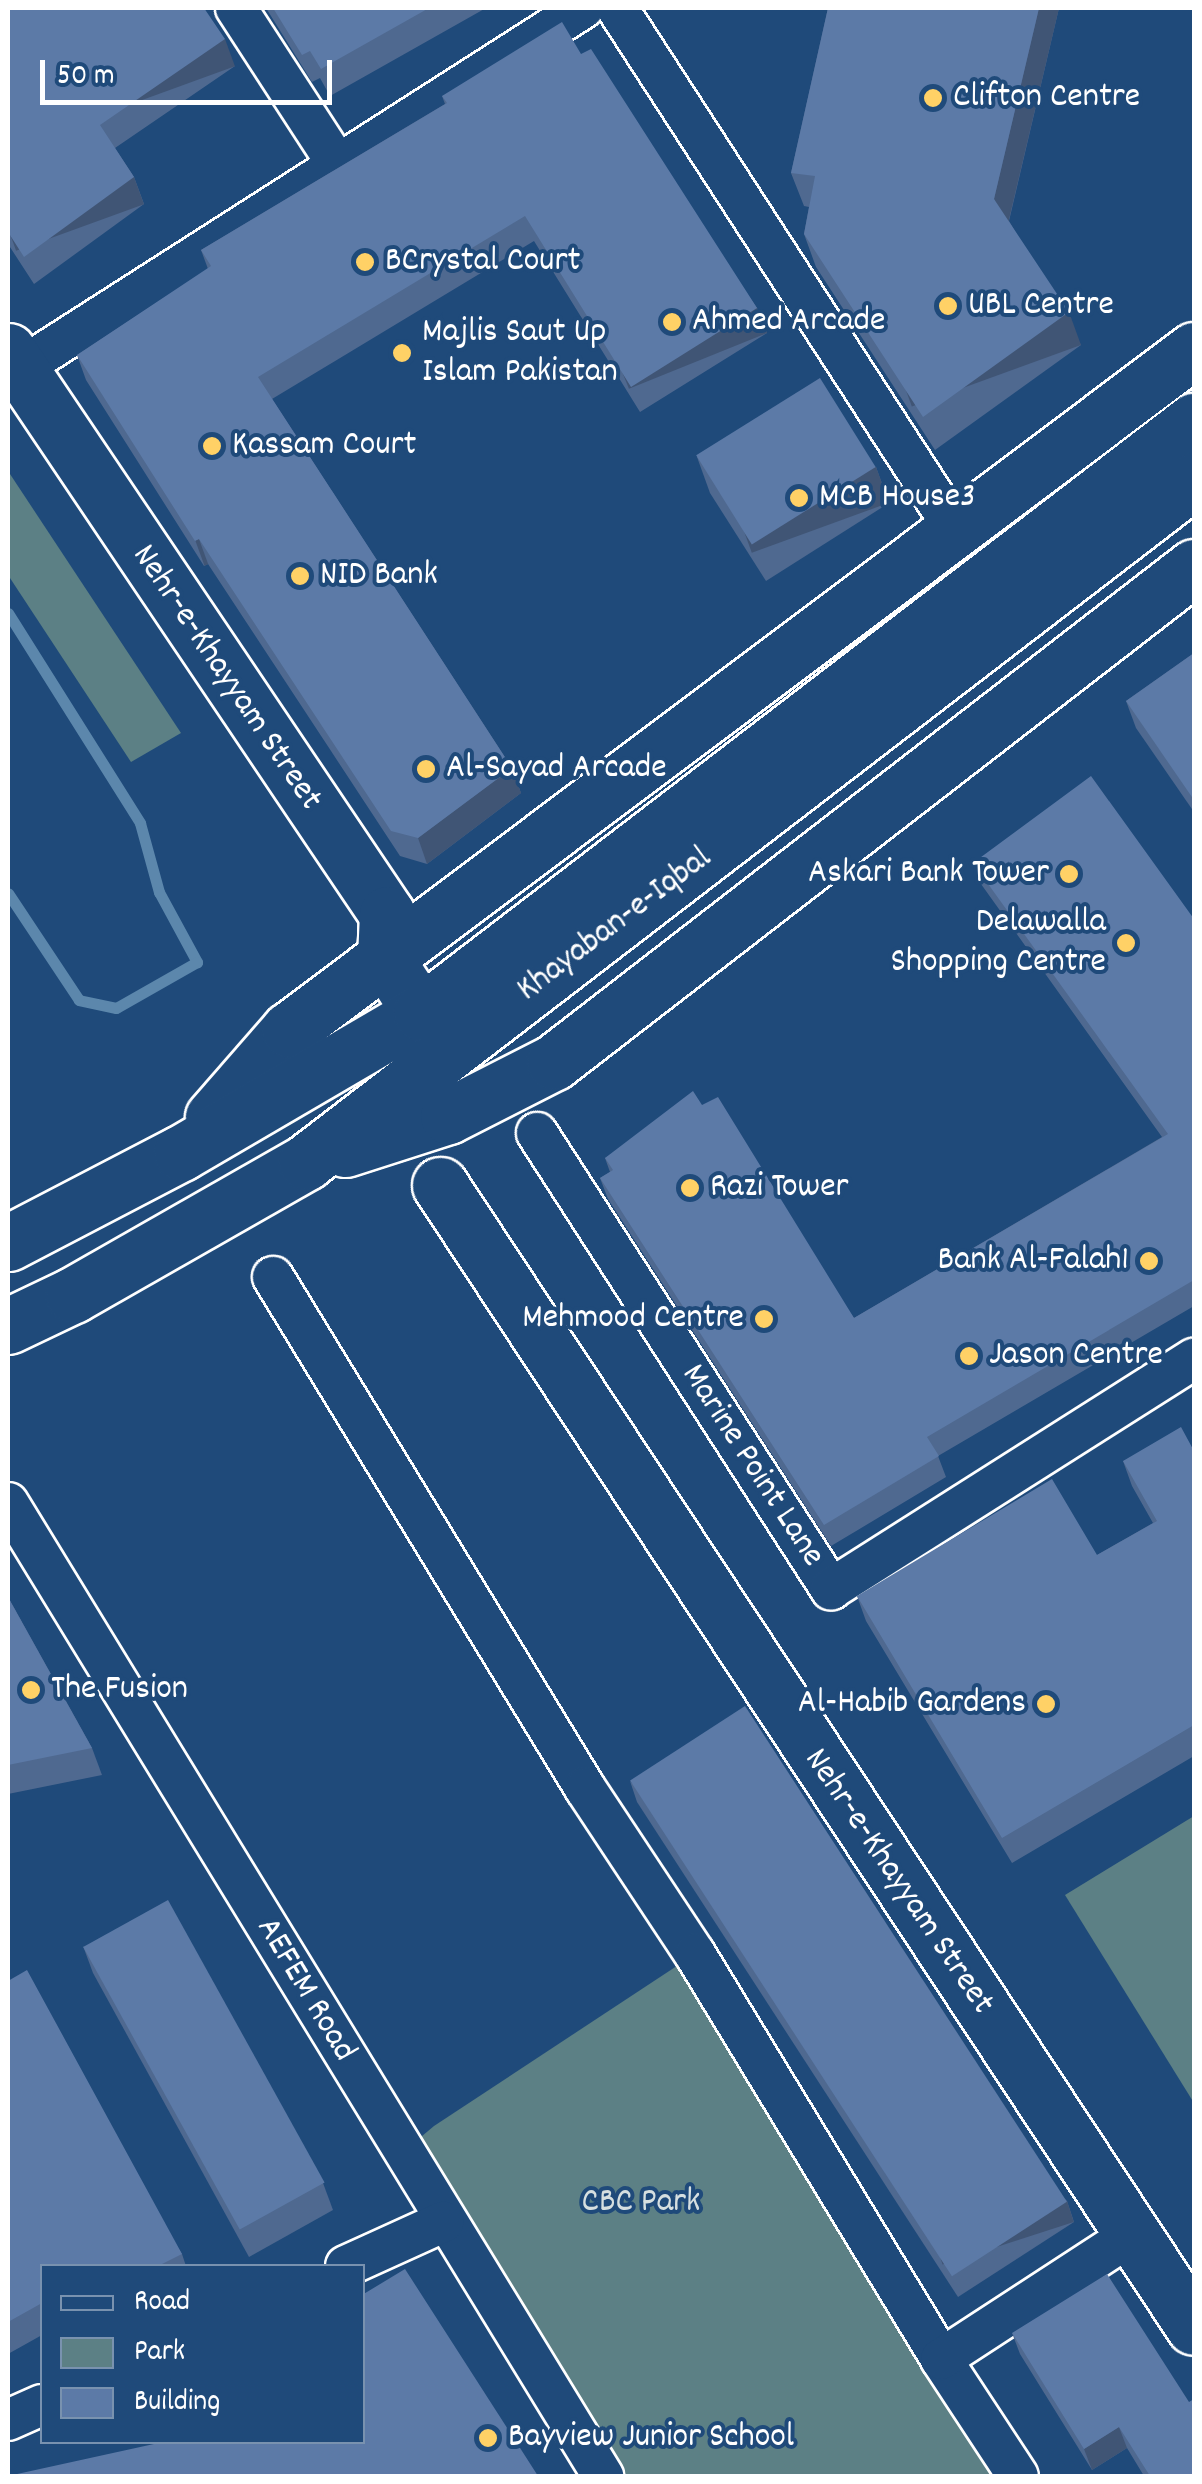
<!DOCTYPE html>
<style>
body{margin:0}
#map{position:relative;width:1202px;height:2484px;overflow:hidden;background:#1f4a7a;font-family:Dekko,sans-serif}
div>[style]{position:absolute}
.green>*{inset:0;background:#5c8085}
.stream>*{height:11px;margin:-5.5px;padding:0 5.5px;transform-origin:5.5px;border-radius:5.5px;background:#5c87ac}
.roads{filter:drop-shadow(2px 0 #fff) drop-shadow(-2px 0 #fff) drop-shadow(0 2px #fff) drop-shadow(0 -2px #fff)}
.street>*{height:40px;margin:-20px;padding:0 20px;transform-origin:20px;border-radius:20px;background:#1f4a7a}
.secondary>*{height:55px;margin:-27.5px;padding:0 27.5px;transform-origin:27.5px;border-radius:27.5px;background:#1f4a7a}
.primary>*{height:55px;margin:-27.5px;padding:0 27.5px;transform-origin:27.5px;border-radius:27.5px;background:#1f4a7a}
.wall>*{inset:0;background:#4f6990}
.shaded-wall>*{inset:0;background:#405575;transform-origin:0 0}
.building>*{inset:0;background:#5c7aa7;transform-origin:0 0}
.dots>*{width:28px;height:28px;translate:-50% -50%;box-sizing:border-box;border:5px solid #1f4a7a;border-radius:50%}
span{translate:-50% -50%;white-space:nowrap;text-align:center;line-height:1.15;-webkit-text-stroke:8px #1f4a7a;paint-order:stroke}
.poi-label{font-size:35px;color:#fff}
.left{translate:0 -50%;text-align:left}
.right{translate:-100% -50%;text-align:right}
.street-label{font-size:35px;color:#fff}
.park-label{font-size:35px;color:#d6dfe0}
.frame{position:absolute;inset:0;border:10px solid #fff;pointer-events:none}
.legend{position:absolute;left:40px;top:2264px;width:325px;height:180px;box-sizing:border-box;background:#1f4a7a;border:2px solid #7992af;margin:0;padding:12px 18px;list-style:none;font-size:30px;color:#fff}
.legend li{display:flex;align-items:center;gap:20px;height:50px}
.legend b{width:50px;border:2px solid #7992af}
.scale{position:absolute;left:40px;top:60px;width:292px;height:45px;box-sizing:border-box;border:5px solid #fff;border-top:0;padding-left:12px;font-size:30px;line-height:35px;white-space:nowrap;color:#fff;-webkit-text-stroke:8px #1f4a7a;paint-order:stroke}
</style>
<div id="map">
<div class="green">
<div style="clip-path:polygon(8px 471px,181px 733px,131px 762px,8px 575px)"></div>
<div style="clip-path:polygon(1194px 1816px,1194px 2103px,1065px 1895px)"></div>
<div style="clip-path:polygon(695px 1954px,1018px 2476px,605px 2476px,403px 2152px,434px 2126px)"></div>
</div>
<div class="stream">
<div style="left:8px;top:613px;width:248px;rotate:57.8deg"></div>
<div style="left:140px;top:823px;width:72px;rotate:74.6deg"></div>
<div style="left:159px;top:892px;width:80px;rotate:61.5deg"></div>
<div style="left:197px;top:962px;width:93px;rotate:150.4deg"></div>
<div style="left:116px;top:1008px;width:38px;rotate:-168deg"></div>
<div style="left:79px;top:1000px;width:128px;rotate:-123.6deg"></div>
</div>
<div class="roads">
<div class="street">
<div style="left:236px;top:8px;width:187px;rotate:57deg"></div>
<div style="left:617px;top:8px;width:594px;rotate:57.03deg"></div>
<div style="left:19px;top:369px;width:670px;rotate:-32.62deg"></div>
<div style="left:537px;top:1133px;width:543px;rotate:57.19deg"></div>
<div style="left:831px;top:1589px;width:430px;rotate:-32.4deg"></div>
<div style="left:273px;top:1277px;width:599px;rotate:58.59deg"></div>
<div style="left:585px;top:1788px;width:199px;rotate:56.5deg"></div>
<div style="left:695px;top:1954px;width:474px;rotate:58.7deg"></div>
<div style="left:941px;top:2359px;width:140px;rotate:56.7deg"></div>
<div style="left:8px;top:1503px;width:1141px;rotate:58.55deg"></div>
<div style="left:346px;top:2266px;width:107px;rotate:-24.4deg"></div>
<div style="left:941px;top:2359px;width:229px;rotate:-33.1deg"></div>
<div style="left:8px;top:2420px;width:37px;rotate:-24deg"></div>
</div>
<div class="secondary">
<div style="left:8px;top:351px;width:679px;rotate:56.05deg"></div>
<div style="left:387px;top:914px;width:44px;rotate:92.6deg"></div>
<div style="left:385px;top:958px;width:66px;rotate:56.8deg"></div>
<div style="left:440px;top:1185px;width:1368px;rotate:56.57deg"></div>
</div>
<div class="primary">
<div style="left:213px;top:1117px;width:116px;rotate:-48.9deg"></div>
<div style="left:289px;top:1030px;width:1132px;rotate:-36.92deg"></div>
<div style="left:345px;top:1149px;width:108px;rotate:-17.8deg"></div>
<div style="left:448px;top:1116px;width:119px;rotate:-27deg"></div>
<div style="left:554px;top:1062px;width:809px;rotate:-37.72deg"></div>
<div style="left:8px;top:1243px;width:195px;rotate:-27.5deg"></div>
<div style="left:181px;top:1153px;width:278px;rotate:-30.3deg"></div>
<div style="left:421px;top:1013px;width:974px;rotate:-37.45deg"></div>
<div style="left:8px;top:1326px;width:72px;rotate:-25.5deg"></div>
<div style="left:73px;top:1295px;width:268px;rotate:-29.7deg"></div>
<div style="left:306px;top:1162px;width:1120px;rotate:-37.52deg"></div>
</div>
</div>
<div class="wall">
<div style="clip-path:polygon(8px 8px,235px 66px,115px 148px,134px 177px,144px 204px,34px 284px,8px 244px)"></div>
<div style="clip-path:polygon(266px 8px,486px 8px,330px 96px,320px 78px,312px 82px)"></div>
<div style="clip-path:polygon(828px 8px,1059px 8px,1009px 221px,1081px 345px,935px 450px,816px 267px,804px 234px,809px 207px,804px 206px,791px 173px)"></div>
<div style="clip-path:polygon(581px 54px,757px 308px,767px 333px,640px 412px,534px 241px,272px 399px,512px 768px,521px 793px,427px 864px,400px 856px,208px 564px,204px 566px,86px 380px,77px 355px,208px 269px,201px 250px,445px 104px,442px 96px)"></div>
<div style="clip-path:polygon(697px 457px,876px 467px,889px 503px,766px 581px,710px 493px)"></div>
<div style="clip-path:polygon(1194px 653px,1194px 812px,1136px 728px,1126px 701px)"></div>
<div style="clip-path:polygon(973px 863px,1194px 919px,1194px 1306px,938px 1456px,946px 1477px,831px 1546px,608px 1199px,600px 1178px,610px 1172px,605px 1158px,702px 1105px,854px 1318px,1162px 1137px,981px 884px)"></div>
<div style="clip-path:polygon(1194px 1451px,1194px 1756px,1012px 1863px,866px 1621px,857px 1596px,1097px 1555px,1153px 1523px,1132px 1486px,1123px 1461px)"></div>
<div style="clip-path:polygon(8px 1597px,92px 1748px,102px 1775px,8px 1794px)"></div>
<div style="clip-path:polygon(630px 1781px,1067px 2201px,1074px 2222px,958px 2297px,637px 1802px)"></div>
<div style="clip-path:polygon(83px 1946px,323px 2183px,333px 2210px,249px 2257px,93px 1973px)"></div>
<div style="clip-path:polygon(8px 1981px,182px 2254px,186px 2266px,42px 2266px,42px 2335px,8px 2354px)"></div>
<div style="clip-path:polygon(1012px 2333px,1194px 2476px,1144px 2476px,1127px 2448px,1092px 2470px,1020px 2354px)"></div>
</div>
<div class="shaded-wall">
<div style="clip-path:polygon(1039px 8px,1059px 8px,1006px 232px,994px 199px)"></div>
<div style="left:225px;top:39px;width:29px;height:152px;rotate:70deg"></div>
<div style="left:134px;top:177px;width:29px;height:136px;rotate:70deg"></div>
<div style="left:757px;top:308px;width:27px;height:149px;rotate:68deg"></div>
<div style="left:1069px;top:312px;width:35px;height:180px;rotate:70deg"></div>
<div style="left:876px;top:467px;width:38px;height:146px;rotate:70deg"></div>
<div style="left:199px;top:539px;width:27px;height:4px;rotate:70deg"></div>
<div style="clip-path:polygon(512px 768px,521px 793px,427px 864px,418px 838px)"></div>
<div style="left:1067px;top:2201px;width:22px;height:138px;rotate:72deg"></div>
<div style="clip-path:polygon(1119px 2427px,1127px 2448px,1092px 2470px,1084px 2449px)"></div>
</div>
<div class="building">
<div style="clip-path:polygon(8px 8px,204px 8px,225px 39px,100px 125px,134px 177px,24px 257px,8px 232px)"></div>
<div style="clip-path:polygon(273px 8px,429px 8px,321px 69px,310px 51px,302px 55px)"></div>
<div style="clip-path:polygon(828px 8px,1039px 8px,994px 199px,1069px 312px,923px 417px,804px 234px,815px 176px,791px 173px)"></div>
<div style="clip-path:polygon(562px 22px,581px 54px,591px 49px,757px 308px,631px 387px,525px 216px,258px 377px,512px 768px,418px 838px,391px 831px,199px 539px,195px 541px,77px 355px,211px 266px,201px 250px,447px 103px,442px 96px)"></div>
<div style="left:820px;top:378px;width:105px;height:146px;rotate:58deg"></div>
<div style="clip-path:polygon(1194px 653px,1194px 800px,1126px 701px)"></div>
<div style="clip-path:polygon(1091px 776px,1194px 919px,1194px 1280px,927px 1437px,939px 1456px,824px 1525px,600px 1178px,613px 1170px,605px 1158px,693px 1091px,702px 1105px,718px 1097px,854px 1318px,1168px 1134px,973px 863px)"></div>
<div style="clip-path:polygon(1181px 1427px,1194px 1451px,1194px 1725px,1002px 1838px,857px 1596px,1052px 1479px,1097px 1555px,1157px 1521px,1123px 1461px)"></div>
<div style="clip-path:polygon(8px 1597px,92px 1748px,8px 1765px)"></div>
<div style="left:745px;top:1706px;width:591px;height:137px;rotate:57deg"></div>
<div style="left:168px;top:1900px;width:323px;height:97px;rotate:61deg"></div>
<div style="clip-path:polygon(27px 1970px,182px 2254px,158px 2266px,42px 2266px,42px 2303px,8px 2322px,8px 1981px)"></div>
<div style="clip-path:polygon(405px 2269px,538px 2476px,8px 2476px,163px 2442px,362px 2442px,362px 2295px)"></div>
<div style="clip-path:polygon(1107px 2274px,1189px 2402px,1194px 2399px,1194px 2476px,1150px 2476px,1119px 2427px,1084px 2449px,1012px 2333px)"></div>
</div>
<div class="dots">
<div style="left:933px;top:98px;background:#ffd166"></div>
<div style="left:365px;top:262px;background:#ffd166"></div>
<div style="left:948px;top:306px;background:#ffd166"></div>
<div style="left:672px;top:322px;background:#ffd166"></div>
<div style="left:402px;top:353px;background:#ffd166"></div>
<div style="left:212px;top:446px;background:#ffd166"></div>
<div style="left:799px;top:498px;background:#ffd166"></div>
<div style="left:300px;top:576px;background:#ffd166"></div>
<div style="left:426px;top:769px;background:#ffd166"></div>
<div style="left:1069px;top:874px;background:#ffd166"></div>
<div style="left:1126px;top:943px;background:#ffd166"></div>
<div style="left:690px;top:1188px;background:#ffd166"></div>
<div style="left:1149px;top:1261px;background:#ffd166"></div>
<div style="left:764px;top:1319px;background:#ffd166"></div>
<div style="left:969px;top:1356px;background:#ffd166"></div>
<div style="left:31px;top:1690px;background:#ffd166"></div>
<div style="left:1046px;top:1704px;background:#ffd166"></div>
<div style="left:488px;top:2438px;background:#ffd166"></div>
</div>
<div class="poi-label">
<span class="left" style="left:953px;top:98px">Clifton Centre</span>
<span class="left" style="left:385px;top:262px">BCrystal Court</span>
<span class="left" style="left:968px;top:306px">UBL Centre</span>
<span class="left" style="left:692px;top:322px">Ahmed Arcade</span>
<span class="left" style="left:422px;top:353px">Majlis Saut Up<br>Islam Pakistan</span>
<span class="left" style="left:232px;top:446px">Kassam Court</span>
<span class="left" style="left:819px;top:498px">MCB House3</span>
<span class="left" style="left:320px;top:576px">NID Bank</span>
<span class="left" style="left:446px;top:769px">Al-Sayad Arcade</span>
<span class="right" style="left:1049px;top:874px">Askari Bank Tower</span>
<span class="right" style="left:1106px;top:943px">Delawalla<br>Shopping Centre</span>
<span class="left" style="left:710px;top:1188px">Razi Tower</span>
<span class="right" style="left:1129px;top:1261px">Bank Al-Falah1</span>
<span class="right" style="left:744px;top:1319px">Mehmood Centre</span>
<span class="left" style="left:989px;top:1356px">Jason Centre</span>
<span class="left" style="left:51px;top:1690px">The Fusion</span>
<span class="right" style="left:1026px;top:1704px">Al-Habib Gardens</span>
<span class="left" style="left:508px;top:2438px">Bayview Junior School</span>
</div>
<div class="street-label">
<span style="left:226px;top:678px;rotate:56deg">Nehr-e-Khayyam Street</span>
<span style="left:615px;top:925px;rotate:-37deg">Khayaban-e-Iqbal</span>
<span style="left:752px;top:1466px;rotate:57deg">Marine Point Lane</span>
<span style="left:898px;top:1882px;rotate:56deg">Nehr-e-Khayyam Street</span>
<span style="left:305px;top:1990px;rotate:59deg">AEFEM Road</span>
</div>
<div class="park-label">
<span style="left:641px;top:2203px">CBC Park</span>
</div>
<div class="frame"></div>
<ul class="legend">
<li><b style="height:12px;background:#1f4a7a"></b>Road</li>
<li><b style="height:28px;background:#5c8085"></b>Park</li>
<li><b style="height:28px;background:#5c7aa7"></b>Building</li>
</ul>
<div class="scale">50 m</div>
</div>
